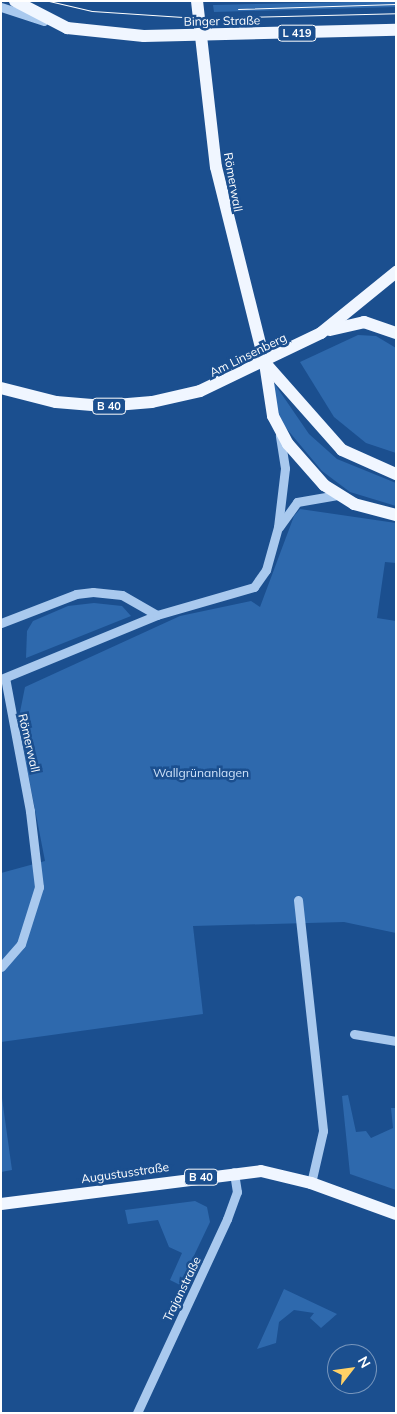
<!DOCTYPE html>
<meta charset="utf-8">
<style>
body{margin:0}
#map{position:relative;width:397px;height:1414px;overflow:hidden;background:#1b4f8f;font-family:Mulish,sans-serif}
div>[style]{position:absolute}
.green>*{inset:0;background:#2e69ad}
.minor>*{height:9px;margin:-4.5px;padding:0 4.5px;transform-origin:4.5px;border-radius:4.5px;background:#a9c9ee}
.major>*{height:12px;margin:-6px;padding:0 6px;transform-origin:6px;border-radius:6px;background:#f0f6ff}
.tram>*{height:1px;margin:-0.5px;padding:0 0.5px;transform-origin:0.5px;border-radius:0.5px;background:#fff}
span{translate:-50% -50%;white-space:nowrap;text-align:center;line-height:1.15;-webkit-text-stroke:5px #1b4f8f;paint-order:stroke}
.shield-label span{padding:1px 4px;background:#1b4f8f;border:1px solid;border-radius:4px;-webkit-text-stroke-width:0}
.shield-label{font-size:11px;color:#fff;font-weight:700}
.street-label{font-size:12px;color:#fff}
.park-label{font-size:12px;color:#cfe3fa}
.frame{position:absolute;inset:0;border:2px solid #fff;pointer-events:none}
.north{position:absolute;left:327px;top:1344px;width:50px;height:50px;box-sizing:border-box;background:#1b4f8f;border:1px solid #7695bc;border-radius:50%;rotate:60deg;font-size:14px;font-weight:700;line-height:20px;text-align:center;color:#fff}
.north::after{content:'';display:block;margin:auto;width:18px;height:22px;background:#ffd166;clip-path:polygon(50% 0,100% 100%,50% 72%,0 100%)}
</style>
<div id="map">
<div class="green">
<div style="clip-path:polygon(396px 1px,396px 7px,214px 12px,213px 5px)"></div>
<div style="clip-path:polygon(358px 335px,376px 336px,396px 348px,396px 453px,366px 443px,334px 417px,300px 362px)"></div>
<div style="clip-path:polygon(268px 382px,274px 383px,309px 434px,337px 459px,396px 483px,396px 506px,350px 492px,322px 471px,281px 422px)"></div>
<div style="clip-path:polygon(300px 509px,396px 523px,396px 563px,385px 562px,377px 618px,396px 621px,396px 933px,344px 922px,193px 926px,203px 1014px,1px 1042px,1px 873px,45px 861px,18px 722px,25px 687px,180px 616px,251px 601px,260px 607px,294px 516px)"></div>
<div style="clip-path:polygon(94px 603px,122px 606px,131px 616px,26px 658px,27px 631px,33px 621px,68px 606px)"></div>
<div style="clip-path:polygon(1px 1091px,12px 1170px,1px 1172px)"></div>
<div style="clip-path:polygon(348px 1095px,356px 1132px,366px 1131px,371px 1138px,393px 1128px,391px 1108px,396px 1108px,396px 1190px,350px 1174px,342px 1096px)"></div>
<div style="clip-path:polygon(195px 1201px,207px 1207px,210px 1222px,180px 1285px,170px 1280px,182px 1253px,169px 1247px,158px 1220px,128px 1224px,125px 1210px)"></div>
<div style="clip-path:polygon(284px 1289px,337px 1314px,321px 1328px,310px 1318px,314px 1313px,294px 1310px,279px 1322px,276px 1343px,257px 1349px)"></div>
</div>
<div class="minor">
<div style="left:1px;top:7px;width:45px;rotate:18deg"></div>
<div style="left:279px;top:527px;width:31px;rotate:-54deg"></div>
<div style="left:297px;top:502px;width:41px;rotate:-9.9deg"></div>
<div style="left:1px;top:623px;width:80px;rotate:-21.1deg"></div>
<div style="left:76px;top:594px;width:17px;rotate:-7deg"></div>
<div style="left:93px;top:592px;width:29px;rotate:6deg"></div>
<div style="left:122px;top:595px;width:40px;rotate:29.7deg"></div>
<div style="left:1px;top:679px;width:169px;rotate:-22.3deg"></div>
<div style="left:157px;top:615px;width:101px;rotate:-16.1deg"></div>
<div style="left:254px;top:587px;width:21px;rotate:-55deg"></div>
<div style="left:266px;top:570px;width:45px;rotate:-74.4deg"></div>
<div style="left:278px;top:527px;width:59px;rotate:-83.2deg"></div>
<div style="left:285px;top:468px;width:33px;rotate:-99deg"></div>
<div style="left:298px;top:900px;width:232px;rotate:83.8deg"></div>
<div style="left:323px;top:1131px;width:53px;rotate:103deg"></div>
<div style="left:1px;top:967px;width:30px;rotate:-49deg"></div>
<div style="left:21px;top:944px;width:60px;rotate:-72.5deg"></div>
<div style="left:39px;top:887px;width:77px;rotate:-96.8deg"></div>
<div style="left:30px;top:811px;width:135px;rotate:-100.6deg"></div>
<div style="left:354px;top:1034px;width:43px;rotate:9.5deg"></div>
<div style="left:137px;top:1413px;width:214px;rotate:-65.1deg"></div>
<div style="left:227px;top:1219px;width:29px;rotate:-70deg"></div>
<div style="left:237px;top:1192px;width:20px;rotate:-99deg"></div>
</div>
<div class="major">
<div style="left:15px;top:1px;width:59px;rotate:27.4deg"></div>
<div style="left:67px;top:28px;width:77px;rotate:5.9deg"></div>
<div style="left:144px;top:36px;width:252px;rotate:-1.4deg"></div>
<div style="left:197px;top:1px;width:167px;rotate:83.5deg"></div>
<div style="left:216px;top:167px;width:202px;rotate:76deg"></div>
<div style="left:265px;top:363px;width:54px;rotate:81.4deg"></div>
<div style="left:273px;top:416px;width:32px;rotate:62deg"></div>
<div style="left:288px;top:444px;width:55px;rotate:48.7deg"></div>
<div style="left:324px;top:485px;width:36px;rotate:32deg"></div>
<div style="left:354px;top:504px;width:43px;rotate:14.7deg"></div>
<div style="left:330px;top:330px;width:35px;rotate:-13deg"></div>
<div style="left:364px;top:322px;width:34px;rotate:19deg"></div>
<div style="left:265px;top:363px;width:116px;rotate:48.5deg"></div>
<div style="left:342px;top:450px;width:59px;rotate:24deg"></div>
<div style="left:1px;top:388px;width:57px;rotate:14.3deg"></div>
<div style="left:56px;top:402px;width:48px;rotate:4.8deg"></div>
<div style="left:104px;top:406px;width:48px;rotate:-4.8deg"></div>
<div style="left:152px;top:402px;width:49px;rotate:-12.9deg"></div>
<div style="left:200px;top:391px;width:134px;rotate:-25.6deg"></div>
<div style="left:321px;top:333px;width:97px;rotate:-39.1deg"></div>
<div style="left:1px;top:1204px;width:262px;rotate:-7.2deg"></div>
<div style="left:261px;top:1171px;width:51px;rotate:13.5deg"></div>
<div style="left:311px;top:1183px;width:90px;rotate:20deg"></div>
</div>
<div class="tram">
<div style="left:49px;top:1px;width:44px;rotate:13.1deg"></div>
<div style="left:92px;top:11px;width:106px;rotate:3.8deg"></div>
<div style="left:198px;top:18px;width:198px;rotate:-1.4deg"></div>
<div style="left:238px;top:9px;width:158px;rotate:-1.8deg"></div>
</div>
<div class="shield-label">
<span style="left:297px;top:33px">L 419</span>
<span style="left:109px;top:406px">B 40</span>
<span style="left:201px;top:1177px">B 40</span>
</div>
<div class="street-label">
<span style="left:222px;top:21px;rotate:-1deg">Binger Straße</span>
<span style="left:233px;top:182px;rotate:80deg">Römerwall</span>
<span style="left:248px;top:355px;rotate:-26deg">Am Linsenberg</span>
<span style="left:29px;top:743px;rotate:77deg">Römerwall</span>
<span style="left:125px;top:1173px;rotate:-8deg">Augustusstraße</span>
<span style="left:182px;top:1289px;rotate:-64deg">Trajanstraße</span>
</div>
<div class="park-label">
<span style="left:201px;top:773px">Wallgrünanlagen</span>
</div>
<div class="frame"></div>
<div class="north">N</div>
</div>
